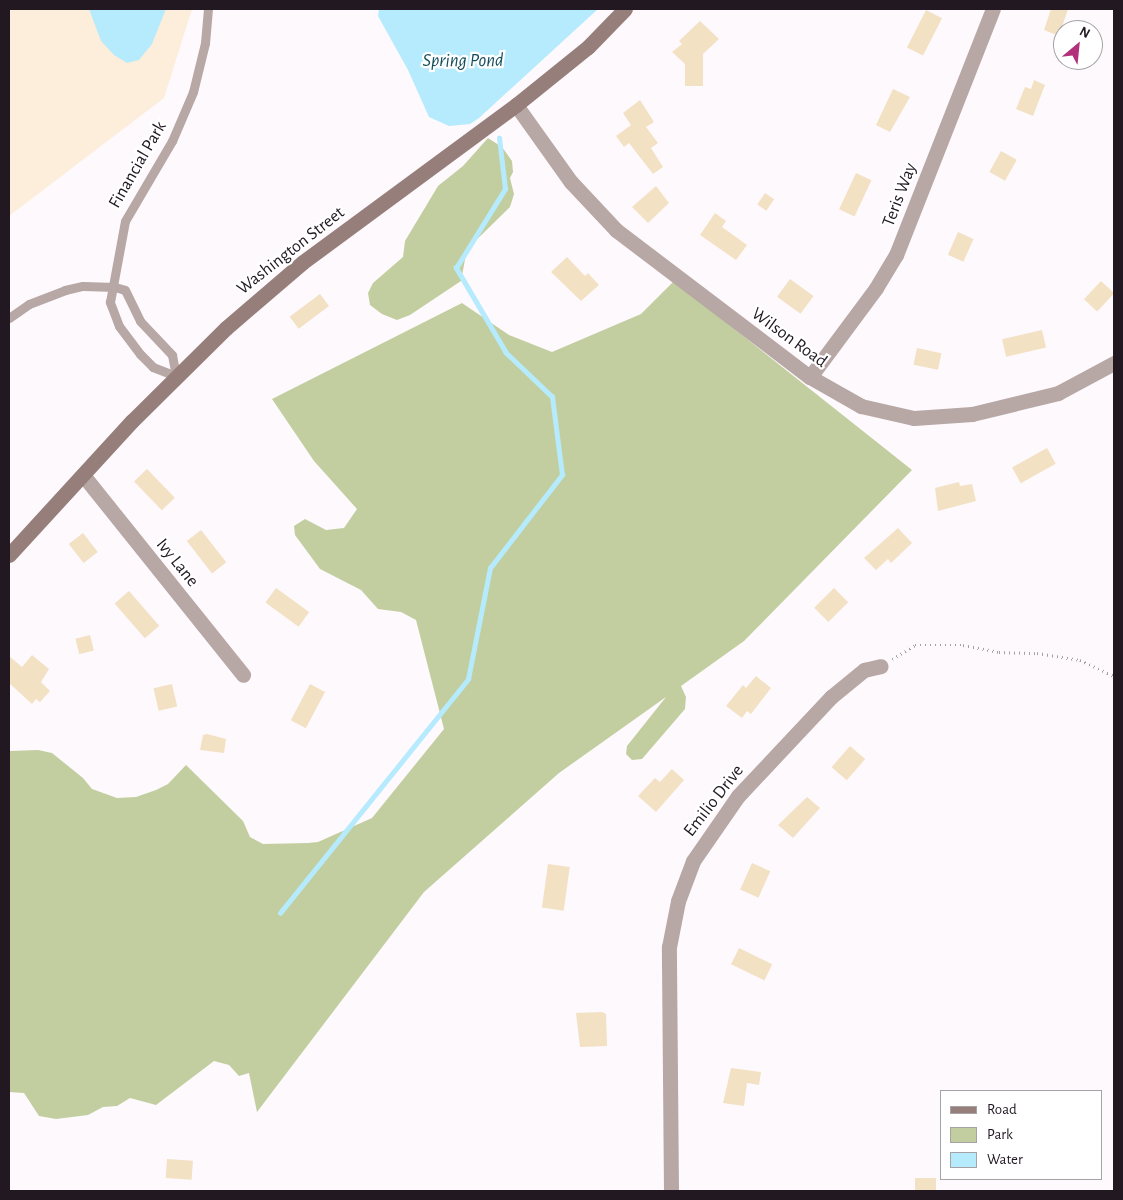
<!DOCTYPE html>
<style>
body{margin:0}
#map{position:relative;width:1123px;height:1200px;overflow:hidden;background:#fef9fd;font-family:"Alegreya Sans",sans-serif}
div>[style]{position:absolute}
.industrial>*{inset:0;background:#fdeedb}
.green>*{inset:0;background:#c2ce9f}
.water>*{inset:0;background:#b5ebfd}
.stream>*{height:4.5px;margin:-2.25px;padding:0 2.25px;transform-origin:2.25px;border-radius:2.25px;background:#b5ebfd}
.building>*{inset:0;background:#f3e1c4;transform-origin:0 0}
.path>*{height:2.5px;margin-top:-1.25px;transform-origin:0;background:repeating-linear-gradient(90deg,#a69fa5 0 1px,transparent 0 5px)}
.service>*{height:9px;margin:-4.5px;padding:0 4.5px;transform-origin:4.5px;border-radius:4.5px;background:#b7a7a5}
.minor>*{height:15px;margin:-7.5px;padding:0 7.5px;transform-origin:7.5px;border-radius:7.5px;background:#b7a7a5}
.secondary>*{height:15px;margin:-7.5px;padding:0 7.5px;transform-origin:7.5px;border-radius:7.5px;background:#967f7b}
span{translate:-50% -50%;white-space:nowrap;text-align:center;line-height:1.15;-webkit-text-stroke:4.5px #fff;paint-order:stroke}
.street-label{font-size:18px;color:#211821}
.water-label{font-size:19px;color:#144e5d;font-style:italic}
.frame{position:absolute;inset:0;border:10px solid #211821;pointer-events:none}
.legend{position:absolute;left:940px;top:1090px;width:162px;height:90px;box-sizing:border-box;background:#fff;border:1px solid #a6a3a6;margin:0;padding:6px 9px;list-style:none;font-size:15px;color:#211821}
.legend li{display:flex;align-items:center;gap:10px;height:25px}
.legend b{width:25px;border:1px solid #a6a3a6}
.north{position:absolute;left:1053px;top:20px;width:50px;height:50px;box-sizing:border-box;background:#fff;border:1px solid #a6a3a6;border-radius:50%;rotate:28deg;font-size:14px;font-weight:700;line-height:20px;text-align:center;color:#211821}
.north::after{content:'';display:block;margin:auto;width:18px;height:22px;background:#b3317a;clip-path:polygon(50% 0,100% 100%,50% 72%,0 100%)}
</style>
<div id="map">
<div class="industrial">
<div style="clip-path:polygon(9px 9px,192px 9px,164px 98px,9px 216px)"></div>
</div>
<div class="green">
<div style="clip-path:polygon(488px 138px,502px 147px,512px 161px,513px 172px,510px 178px,514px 194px,510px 207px,467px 249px,461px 281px,410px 315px,397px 320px,382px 314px,370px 305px,368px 293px,373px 283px,403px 257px,405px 241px,438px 186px,463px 166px)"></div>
<div style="clip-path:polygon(674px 281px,912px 470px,744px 641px,681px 686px,686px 697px,685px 709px,642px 759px,632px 760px,626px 754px,627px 746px,666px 697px,559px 773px,424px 892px,257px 1112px,249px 1073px,239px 1076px,229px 1065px,214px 1061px,156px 1105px,130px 1098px,117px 1106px,103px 1107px,88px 1115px,56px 1119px,39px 1116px,24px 1093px,9px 1092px,9px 751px,38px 750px,52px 753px,83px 778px,92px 789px,117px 798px,136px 797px,156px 790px,168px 784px,186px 765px,243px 821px,250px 837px,263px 844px,308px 843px,318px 842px,372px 818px,444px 729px,416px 620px,401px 612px,378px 609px,361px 590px,320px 569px,295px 535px,294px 526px,305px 519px,326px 530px,344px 528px,357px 509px,314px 461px,272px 399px,462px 303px,509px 335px,552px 352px,641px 314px)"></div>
</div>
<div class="water">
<div style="clip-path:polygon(89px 9px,166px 9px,152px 44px,139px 60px,127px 63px,114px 55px,101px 41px)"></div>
<div style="clip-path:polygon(379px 9px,598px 9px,479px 118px,470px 124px,449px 126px,429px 117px,408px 70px,378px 16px)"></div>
</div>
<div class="stream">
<div style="left:280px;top:913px;width:300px;rotate:-51.2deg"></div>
<div style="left:468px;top:679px;width:113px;rotate:-78.8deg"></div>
<div style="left:490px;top:568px;width:118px;rotate:-52.3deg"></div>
<div style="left:562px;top:475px;width:79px;rotate:-97.3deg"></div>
<div style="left:552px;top:397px;width:64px;rotate:-136.3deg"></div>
<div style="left:506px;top:353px;width:99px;rotate:-120.5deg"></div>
<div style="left:456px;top:268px;width:93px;rotate:-58.2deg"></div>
<div style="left:505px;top:189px;width:51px;rotate:-96.7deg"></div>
</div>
<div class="building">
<div style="clip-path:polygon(1051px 9px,1068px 9px,1059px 36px,1044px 30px)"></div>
<div style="left:926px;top:10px;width:18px;height:42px;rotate:27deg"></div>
<div style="clip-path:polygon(700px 21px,719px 39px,703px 54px,703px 86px,685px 86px,685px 64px,672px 52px,682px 44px,679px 41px)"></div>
<div style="clip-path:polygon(1034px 80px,1045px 85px,1033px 116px,1016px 109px,1025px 87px,1031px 89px)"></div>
<div style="clip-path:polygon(893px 89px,910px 97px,890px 132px,876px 125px)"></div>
<div style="clip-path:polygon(640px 100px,654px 122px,646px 127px,658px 143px,651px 148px,663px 167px,653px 174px,629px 143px,624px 147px,616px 136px,631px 125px,623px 113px)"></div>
<div style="left:1001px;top:151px;width:18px;height:24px;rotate:29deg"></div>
<div style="left:856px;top:173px;width:17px;height:40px;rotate:25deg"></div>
<div style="clip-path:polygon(656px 186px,669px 203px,648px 223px,632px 207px)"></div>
<div style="left:765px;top:193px;width:11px;height:14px;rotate:34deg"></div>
<div style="clip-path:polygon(715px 213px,726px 221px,722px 227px,747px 245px,736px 260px,700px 235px)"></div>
<div style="left:958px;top:232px;width:17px;height:25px;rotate:24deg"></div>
<div style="clip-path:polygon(567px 257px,585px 276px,588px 273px,599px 285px,581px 301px,551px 272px)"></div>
<div style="left:790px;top:279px;width:29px;height:22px;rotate:36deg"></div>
<div style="left:1101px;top:281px;width:18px;height:25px;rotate:43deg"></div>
<div style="left:320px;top:294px;width:15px;height:38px;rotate:53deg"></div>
<div style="left:1042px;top:330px;width:18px;height:41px;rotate:77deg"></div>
<div style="left:917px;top:348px;width:25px;height:17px;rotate:12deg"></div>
<div style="left:1047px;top:448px;width:18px;height:40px;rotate:61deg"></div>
<div style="left:147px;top:469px;width:40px;height:18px;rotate:46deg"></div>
<div style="clip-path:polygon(959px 482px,960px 486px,972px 484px,976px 501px,938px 511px,935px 488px)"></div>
<div style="clip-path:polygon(898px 528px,912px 543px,891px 563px,888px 559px,876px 570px,864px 558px)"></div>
<div style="left:201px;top:530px;width:41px;height:18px;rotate:52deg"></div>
<div style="left:83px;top:533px;width:24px;height:18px;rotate:52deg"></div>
<div style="left:276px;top:588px;width:41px;height:18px;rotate:36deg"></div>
<div style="left:834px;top:588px;width:20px;height:28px;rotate:45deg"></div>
<div style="left:129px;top:591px;width:46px;height:19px;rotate:49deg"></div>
<div style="left:90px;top:635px;width:16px;height:15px;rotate:76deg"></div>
<div style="clip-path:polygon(32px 655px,49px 669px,41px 682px,50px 691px,40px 702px,36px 699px,32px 704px,9px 683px,9px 656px,22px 667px)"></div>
<div style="clip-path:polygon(756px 676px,771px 688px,751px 714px,747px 711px,742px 718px,726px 706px,743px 685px,746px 688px)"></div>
<div style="left:172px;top:684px;width:23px;height:19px;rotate:77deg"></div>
<div style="left:310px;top:684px;width:17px;height:41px;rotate:28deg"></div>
<div style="clip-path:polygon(207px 734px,226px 739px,224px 753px,200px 750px,203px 735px)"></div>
<div style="left:850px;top:746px;width:20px;height:28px;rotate:41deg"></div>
<div style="clip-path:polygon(672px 769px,684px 780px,656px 812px,638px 796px,655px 778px,660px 782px)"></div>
<div style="clip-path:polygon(807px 797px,820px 808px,793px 838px,778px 825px)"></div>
<div style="left:752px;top:863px;width:20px;height:29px;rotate:24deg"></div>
<div style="left:548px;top:864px;width:22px;height:44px;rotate:8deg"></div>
<div style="left:739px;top:948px;width:37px;height:18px;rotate:26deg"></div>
<div style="clip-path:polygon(602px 1012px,606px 1014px,607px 1046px,580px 1047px,576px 1013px)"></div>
<div style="clip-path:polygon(731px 1068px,761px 1072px,759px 1085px,747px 1083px,744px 1106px,723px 1103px)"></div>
<div style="left:167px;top:1159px;width:26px;height:19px;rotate:4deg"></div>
<div style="left:936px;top:1178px;width:13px;height:21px;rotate:90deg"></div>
</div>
<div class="path">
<div style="left:892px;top:659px;width:27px;rotate:-31deg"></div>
<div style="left:915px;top:645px;width:48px"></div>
<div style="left:963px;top:645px;width:37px;rotate:11deg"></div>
<div style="left:999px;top:652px;width:38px;rotate:2deg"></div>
<div style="left:1037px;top:653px;width:44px;rotate:9.2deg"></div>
<div style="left:1080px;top:660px;width:38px;rotate:25deg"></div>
</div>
<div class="service">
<div style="left:9px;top:318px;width:24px;rotate:-35deg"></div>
<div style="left:29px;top:304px;width:39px;rotate:-21deg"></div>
<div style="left:65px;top:290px;width:18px;rotate:-13deg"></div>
<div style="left:83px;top:286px;width:32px;rotate:2deg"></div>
<div style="left:115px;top:287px;width:10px;rotate:17deg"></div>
<div style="left:125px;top:290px;width:34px;rotate:64deg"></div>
<div style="left:140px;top:321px;width:47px;rotate:46.7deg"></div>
<div style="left:172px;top:355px;width:21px;rotate:79deg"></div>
<div style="left:176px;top:376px;width:25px;rotate:-159deg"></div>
<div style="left:153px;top:367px;width:18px;rotate:-135deg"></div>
<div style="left:140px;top:354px;width:35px;rotate:-127deg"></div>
<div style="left:119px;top:326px;width:26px;rotate:-111deg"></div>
<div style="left:110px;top:302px;width:82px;rotate:-79.5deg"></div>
<div style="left:125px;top:221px;width:93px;rotate:-59.6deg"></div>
<div style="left:172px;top:141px;width:53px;rotate:-66.8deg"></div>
<div style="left:193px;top:92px;width:50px;rotate:-76.2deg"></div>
<div style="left:205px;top:43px;width:34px;rotate:-85deg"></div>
</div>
<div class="minor">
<div style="left:516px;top:105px;width:95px;rotate:54.5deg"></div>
<div style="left:571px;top:182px;width:66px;rotate:46.8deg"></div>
<div style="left:616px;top:230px;width:243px;rotate:37.2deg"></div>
<div style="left:810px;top:377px;width:59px;rotate:29.6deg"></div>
<div style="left:861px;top:406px;width:54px;rotate:12.8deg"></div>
<div style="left:914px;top:418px;width:58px;rotate:-3.9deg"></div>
<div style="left:972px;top:414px;width:89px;rotate:-13.7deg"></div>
<div style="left:1058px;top:393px;width:64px;rotate:-28.2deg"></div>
<div style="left:810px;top:377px;width:111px;rotate:-53.4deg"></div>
<div style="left:876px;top:288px;width:39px;rotate:-59deg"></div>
<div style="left:896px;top:255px;width:264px;rotate:-68.5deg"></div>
<div style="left:83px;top:475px;width:256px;rotate:51.3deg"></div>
<div style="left:671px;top:1191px;width:244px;rotate:-90.5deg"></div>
<div style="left:669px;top:947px;width:47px;rotate:-78.9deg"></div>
<div style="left:678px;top:901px;width:43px;rotate:-69.4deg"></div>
<div style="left:693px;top:861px;width:79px;rotate:-55.3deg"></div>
<div style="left:738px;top:796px;width:136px;rotate:-46.8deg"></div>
<div style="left:831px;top:697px;width:43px;rotate:-39.3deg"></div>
<div style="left:864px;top:670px;width:17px;rotate:-13deg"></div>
</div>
<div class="secondary">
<div style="left:9px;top:555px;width:182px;rotate:-47.5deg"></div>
<div style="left:132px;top:421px;width:132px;rotate:-44.7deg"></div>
<div style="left:226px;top:328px;width:101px;rotate:-40.6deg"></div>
<div style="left:303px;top:262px;width:265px;rotate:-36.4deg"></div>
<div style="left:516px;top:105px;width:92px;rotate:-38.9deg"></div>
<div style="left:588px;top:47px;width:53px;rotate:-45.8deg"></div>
</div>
<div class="street-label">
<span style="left:138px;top:165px;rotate:-60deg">Financial Park</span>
<span style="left:900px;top:195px;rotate:-69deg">Teris Way</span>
<span style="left:291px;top:251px;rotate:-38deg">Washington Street</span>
<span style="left:789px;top:338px;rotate:36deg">Wilson Road</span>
<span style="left:177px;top:563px;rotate:51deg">Ivy Lane</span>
<span style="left:714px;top:801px;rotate:-52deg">Emilio Drive</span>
</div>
<div class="water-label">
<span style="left:463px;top:61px">Spring Pond</span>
</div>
<div class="frame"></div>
<ul class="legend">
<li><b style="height:6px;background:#967f7b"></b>Road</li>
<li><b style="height:14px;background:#c2ce9f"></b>Park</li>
<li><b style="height:14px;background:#b5ebfd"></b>Water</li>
</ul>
<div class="north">N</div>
</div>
